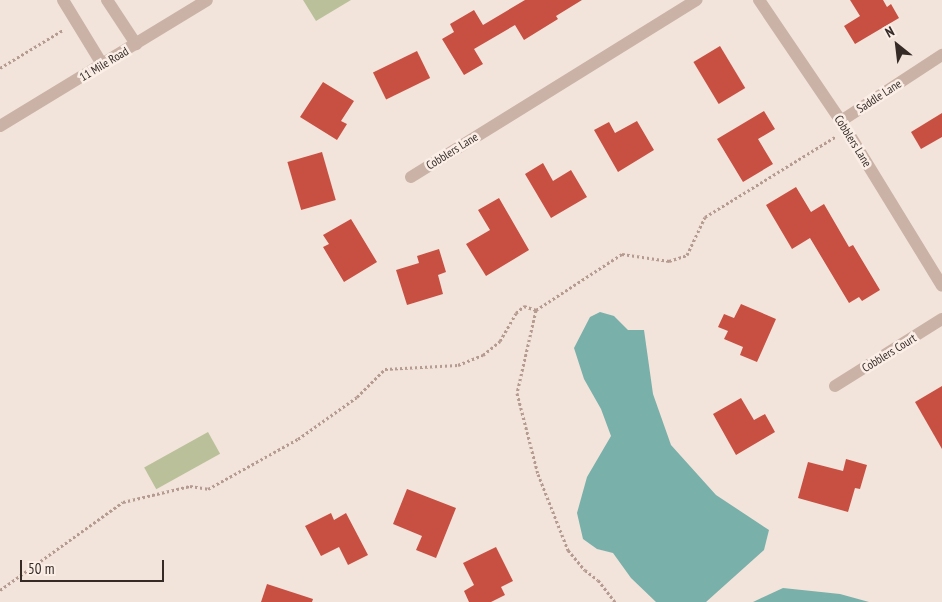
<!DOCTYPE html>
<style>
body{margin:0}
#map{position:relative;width:942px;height:602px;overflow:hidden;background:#f2e4db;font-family:"PT Sans Narrow",sans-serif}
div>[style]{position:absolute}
.green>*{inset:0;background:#bac19a;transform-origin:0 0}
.water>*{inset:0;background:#79b0aa}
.building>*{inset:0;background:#c85043;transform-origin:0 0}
.path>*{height:3px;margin-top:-1.5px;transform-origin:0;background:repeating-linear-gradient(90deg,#b69b91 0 2.5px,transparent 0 5px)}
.minor>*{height:12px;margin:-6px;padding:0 6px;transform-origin:6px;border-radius:6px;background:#cab2a6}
span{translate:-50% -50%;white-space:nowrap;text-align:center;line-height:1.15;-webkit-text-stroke:5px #faeee7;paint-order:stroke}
.street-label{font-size:12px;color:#362a27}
.north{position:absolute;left:872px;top:20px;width:50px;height:50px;-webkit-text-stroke:4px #faeee7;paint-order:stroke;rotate:331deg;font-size:14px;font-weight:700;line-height:20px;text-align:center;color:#362a27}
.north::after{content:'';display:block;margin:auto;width:18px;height:22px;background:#362a27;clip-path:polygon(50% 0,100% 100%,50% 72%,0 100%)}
.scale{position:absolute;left:20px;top:560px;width:144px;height:22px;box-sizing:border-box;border:2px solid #362a27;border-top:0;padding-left:6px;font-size:15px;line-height:18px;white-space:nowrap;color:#362a27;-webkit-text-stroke:4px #faeee7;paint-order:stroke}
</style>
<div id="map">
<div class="green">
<div style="clip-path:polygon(303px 0,351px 0,316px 21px)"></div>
<div style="left:208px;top:432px;width:25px;height:73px;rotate:61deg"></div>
</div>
<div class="water">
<div style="clip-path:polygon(600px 312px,614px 316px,628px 330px,644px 330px,653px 394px,671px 445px,716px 495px,769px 530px,764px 550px,706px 602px,656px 602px,631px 578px,613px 553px,597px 549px,583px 539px,577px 513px,587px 477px,611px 436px,601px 409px,584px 379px,574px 348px,590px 317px)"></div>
<div style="clip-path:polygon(783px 588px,840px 594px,869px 602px,753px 602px)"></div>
</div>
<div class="building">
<div style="clip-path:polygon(525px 0,582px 0,556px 16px,558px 19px,524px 40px,515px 25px,474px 49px,483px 64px,464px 75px,442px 39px,454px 32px,450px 24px,474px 10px,483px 25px)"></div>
<div style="clip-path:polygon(850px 0,883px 0,887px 7px,891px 4px,899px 18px,855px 44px,844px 26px,860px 16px)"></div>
<div style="left:720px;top:46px;width:49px;height:31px;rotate:59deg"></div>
<div style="left:417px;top:51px;width:30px;height:49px;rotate:64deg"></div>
<div style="clip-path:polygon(323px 82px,354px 101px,341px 121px,347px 124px,337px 140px,300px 117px)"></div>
<div style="clip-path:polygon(764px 111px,775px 129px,758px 139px,773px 164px,743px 182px,717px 139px)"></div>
<div style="clip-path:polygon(942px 113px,942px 137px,921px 149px,911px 132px)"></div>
<div style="clip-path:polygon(637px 121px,654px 150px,618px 172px,594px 130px,609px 122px,615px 133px)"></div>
<div style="left:322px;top:152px;width:50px;height:36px;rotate:74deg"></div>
<div style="clip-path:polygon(543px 163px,553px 181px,571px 170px,587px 197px,551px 218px,525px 174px)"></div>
<div style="clip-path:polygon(796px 187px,811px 212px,824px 204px,849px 247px,853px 245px,880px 290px,862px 301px,859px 297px,849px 303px,810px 238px,792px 249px,766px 205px)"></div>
<div style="clip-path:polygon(499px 198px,529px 250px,486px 276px,466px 244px,490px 230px,478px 210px)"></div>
<div style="clip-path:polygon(351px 219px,377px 262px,344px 282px,323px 247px,329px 244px,323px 235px)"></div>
<div style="clip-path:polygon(439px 249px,446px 272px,438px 275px,443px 294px,407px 305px,396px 270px,419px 263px,417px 256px)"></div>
<div style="clip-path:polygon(741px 304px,776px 319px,757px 362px,740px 355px,743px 347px,724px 339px,728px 331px,718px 327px,724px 314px,734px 318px)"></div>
<div style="clip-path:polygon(942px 386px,942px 449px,915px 402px)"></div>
<div style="clip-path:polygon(741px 398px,754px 420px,765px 414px,775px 432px,736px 455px,713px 414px)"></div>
<div style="clip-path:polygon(846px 459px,867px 465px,860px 489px,855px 488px,848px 512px,798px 498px,808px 462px,843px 471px)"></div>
<div style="clip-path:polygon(407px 489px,456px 508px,436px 558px,416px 550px,422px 536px,393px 524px)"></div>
<div style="clip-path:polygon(331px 513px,334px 520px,346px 513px,368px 555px,348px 565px,339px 547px,321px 556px,305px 526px)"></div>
<div style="clip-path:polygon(496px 547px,513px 581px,501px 587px,505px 595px,491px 602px,469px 602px,464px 591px,474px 585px,463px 563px)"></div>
<div style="clip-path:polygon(267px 584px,313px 599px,312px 602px,261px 602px)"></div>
</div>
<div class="path">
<div style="left:0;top:68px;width:74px;rotate:-31.1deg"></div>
<div style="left:536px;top:310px;width:85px;rotate:102.9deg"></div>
<div style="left:517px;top:393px;width:84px;rotate:75.5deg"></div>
<div style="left:538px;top:474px;width:82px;rotate:68.5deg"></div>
<div style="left:568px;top:550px;width:26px;rotate:50deg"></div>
<div style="left:585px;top:570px;width:16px;rotate:38deg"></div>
<div style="left:598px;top:580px;width:28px;rotate:52deg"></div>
<div style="left:0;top:590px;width:151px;rotate:-35.6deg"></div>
<div style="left:123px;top:502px;width:69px;rotate:-13.4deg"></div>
<div style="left:190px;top:486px;width:18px;rotate:9deg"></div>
<div style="left:208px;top:489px;width:103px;rotate:-29.1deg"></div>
<div style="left:298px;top:439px;width:72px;rotate:-35.4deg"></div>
<div style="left:357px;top:397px;width:40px;rotate:-45deg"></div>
<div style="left:385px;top:369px;width:73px;rotate:-3.1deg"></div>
<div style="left:458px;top:365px;width:27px;rotate:-22deg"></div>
<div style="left:483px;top:355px;width:22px;rotate:-39deg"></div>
<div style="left:500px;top:341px;width:32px;rotate:-60deg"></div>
<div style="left:516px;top:313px;width:11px;rotate:-41deg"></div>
<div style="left:524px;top:306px;width:13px;rotate:18deg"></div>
<div style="left:536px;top:310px;width:103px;rotate:-33.1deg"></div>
<div style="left:622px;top:254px;width:48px;rotate:8.5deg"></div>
<div style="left:669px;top:261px;width:19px;rotate:-18deg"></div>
<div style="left:687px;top:255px;width:42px;rotate:-64.7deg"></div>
<div style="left:705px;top:217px;width:153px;rotate:-31.6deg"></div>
</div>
<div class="minor">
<div style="left:63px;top:0;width:75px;rotate:58.6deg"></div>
<div style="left:107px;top:0;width:53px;rotate:56.6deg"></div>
<div style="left:759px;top:0;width:146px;rotate:55.9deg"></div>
<div style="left:841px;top:121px;width:193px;rotate:58.5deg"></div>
<div style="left:841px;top:121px;width:121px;rotate:-33.2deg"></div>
<div style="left:0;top:126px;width:242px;rotate:-31.3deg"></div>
<div style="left:411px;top:177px;width:336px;rotate:-31.8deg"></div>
<div style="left:835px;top:386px;width:126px;rotate:-32.1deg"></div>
</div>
<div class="street-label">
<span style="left:104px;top:64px;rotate:-31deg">11 Mile Road</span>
<span style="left:879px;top:96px;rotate:-33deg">Saddle Lane</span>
<span style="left:853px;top:141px;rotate:58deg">Cobblers Lane</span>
<span style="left:452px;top:151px;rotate:-32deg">Cobblers Lane</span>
<span style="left:889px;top:353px;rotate:-32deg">Cobblers Court</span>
</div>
<div class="north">N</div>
<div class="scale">50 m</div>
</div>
